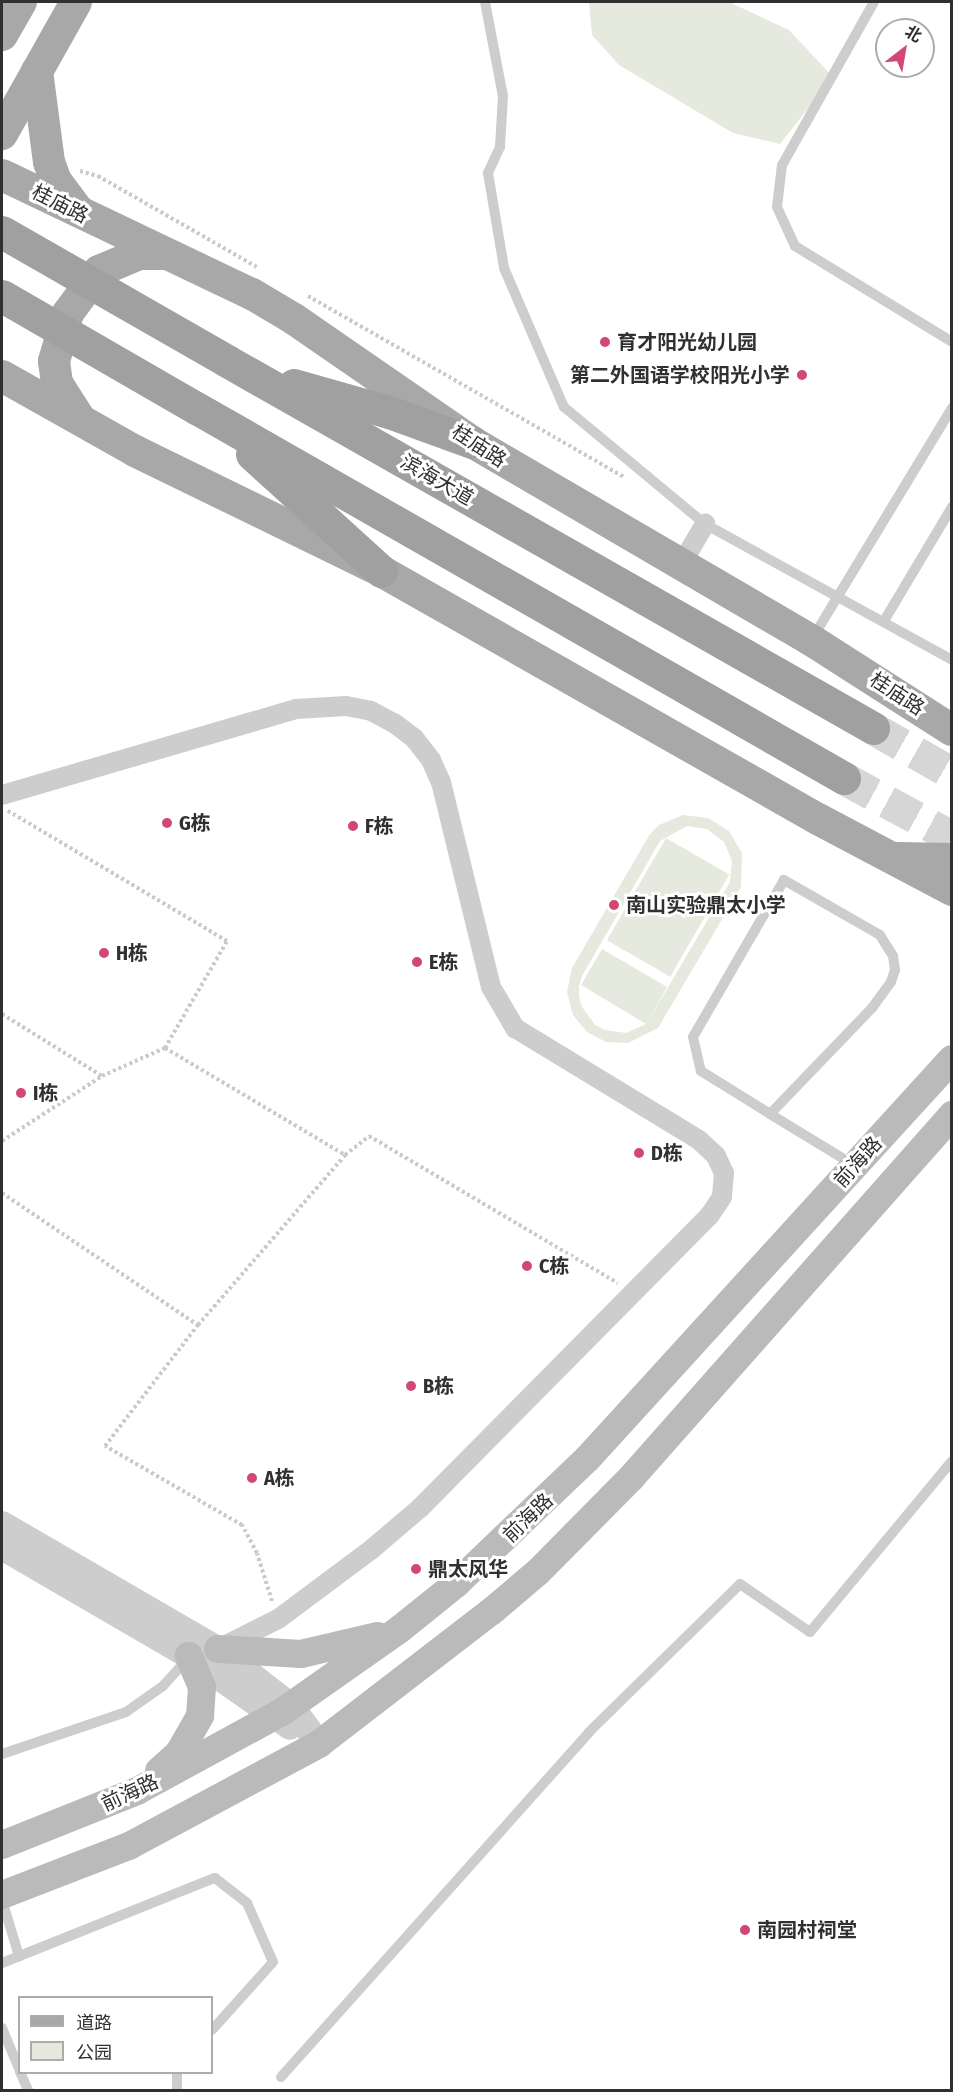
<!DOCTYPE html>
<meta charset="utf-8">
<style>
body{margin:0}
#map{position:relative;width:953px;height:2092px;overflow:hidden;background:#fff;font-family:"Fira Sans Condensed","Noto Sans SC",sans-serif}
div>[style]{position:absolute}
.green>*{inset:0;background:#e6e9dd;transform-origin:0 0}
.trunk-tunnel>*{height:33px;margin-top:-16.5px;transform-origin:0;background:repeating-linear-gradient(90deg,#d6d6d6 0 33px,transparent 0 49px)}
.path>*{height:4px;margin-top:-2px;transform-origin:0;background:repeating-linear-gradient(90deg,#cacaca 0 3px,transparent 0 6px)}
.service>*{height:10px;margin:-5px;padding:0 5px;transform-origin:5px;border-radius:5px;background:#cdcdcd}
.minor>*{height:20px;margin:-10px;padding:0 10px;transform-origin:10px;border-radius:10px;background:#cdcdcd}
.tertiary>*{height:26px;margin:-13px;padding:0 13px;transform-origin:13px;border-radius:13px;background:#cdcdcd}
.secondary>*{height:28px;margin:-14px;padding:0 14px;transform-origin:14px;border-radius:14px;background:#bababa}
.primary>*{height:32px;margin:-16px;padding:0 16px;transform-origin:16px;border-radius:16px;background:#a8a8a8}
.trunk>*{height:33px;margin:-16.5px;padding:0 16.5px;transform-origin:16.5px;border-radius:16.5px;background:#a0a0a0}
.trunk-bridge>*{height:33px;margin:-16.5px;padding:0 16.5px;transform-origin:16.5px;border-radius:16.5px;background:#a0a0a0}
.dots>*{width:16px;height:16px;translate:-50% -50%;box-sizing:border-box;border:3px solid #fff;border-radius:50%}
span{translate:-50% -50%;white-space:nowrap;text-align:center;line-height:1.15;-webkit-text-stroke:6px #fff;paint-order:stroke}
.street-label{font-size:20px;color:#303030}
.poi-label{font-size:20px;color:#303030;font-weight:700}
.left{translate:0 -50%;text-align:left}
.right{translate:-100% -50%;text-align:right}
.frame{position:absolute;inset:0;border:3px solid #303030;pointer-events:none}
.legend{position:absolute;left:18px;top:1996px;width:195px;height:78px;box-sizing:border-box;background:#fff;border:2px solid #acacac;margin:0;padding:8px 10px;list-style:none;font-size:18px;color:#303030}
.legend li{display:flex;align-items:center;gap:12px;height:30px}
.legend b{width:30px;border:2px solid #acacac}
.north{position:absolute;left:875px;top:18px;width:60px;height:60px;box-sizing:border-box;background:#fff;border:2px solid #acacac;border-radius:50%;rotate:31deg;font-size:16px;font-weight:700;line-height:24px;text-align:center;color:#303030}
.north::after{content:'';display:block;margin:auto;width:21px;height:27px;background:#d34774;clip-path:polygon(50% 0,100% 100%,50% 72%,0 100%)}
</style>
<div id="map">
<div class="green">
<div style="clip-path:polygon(589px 2px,729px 2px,789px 30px,833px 77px,780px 144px,733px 133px,619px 65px,592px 35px)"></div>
<div style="clip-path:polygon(evenodd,683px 815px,708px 818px,729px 831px,742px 853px,741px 887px,658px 1028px,628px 1043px,606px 1042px,587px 1032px,573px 1015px,567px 992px,572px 968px,650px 834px,659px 825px,683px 815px,687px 826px,707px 829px,724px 842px,732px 861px,730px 882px,647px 1023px,667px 987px,602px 949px,581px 985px,646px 1024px,626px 1033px,605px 1030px,595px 1025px,582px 1007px,579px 997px,579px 986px,582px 976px,660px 841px,687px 826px)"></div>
<div style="left:666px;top:838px;width:73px;height:118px;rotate:30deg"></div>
</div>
<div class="trunk-tunnel">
<div style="left:873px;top:728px;width:91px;rotate:29.7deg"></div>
<div style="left:844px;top:778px;width:123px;rotate:28.6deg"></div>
</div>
<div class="path">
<div style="left:80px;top:171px;width:19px;rotate:16deg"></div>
<div style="left:98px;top:176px;width:183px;rotate:29.8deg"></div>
<div style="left:308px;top:296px;width:364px;rotate:29.8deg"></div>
<div style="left:2px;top:1014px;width:118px;rotate:31.8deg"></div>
<div style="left:165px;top:1048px;width:209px;rotate:30.7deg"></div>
<div style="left:2px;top:1141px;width:119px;rotate:-33deg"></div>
<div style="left:102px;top:1076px;width:69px;rotate:-24deg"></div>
<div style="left:165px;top:1048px;width:124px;rotate:-59.9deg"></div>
<div style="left:227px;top:941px;width:255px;rotate:-149.3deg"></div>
<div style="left:2px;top:1193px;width:236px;rotate:34deg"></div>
<div style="left:272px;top:1601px;width:50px;rotate:-107.4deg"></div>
<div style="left:257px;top:1553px;width:32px;rotate:-118deg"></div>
<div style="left:242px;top:1525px;width:158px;rotate:-150deg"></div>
<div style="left:105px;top:1446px;width:153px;rotate:-52.5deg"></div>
<div style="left:198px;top:1325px;width:225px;rotate:-49.1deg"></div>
<div style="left:345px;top:1155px;width:31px;rotate:-38deg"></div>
<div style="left:369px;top:1136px;width:289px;rotate:30.6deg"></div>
</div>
<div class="service">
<div style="left:485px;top:2px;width:96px;rotate:79.2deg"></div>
<div style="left:503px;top:96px;width:51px;rotate:93.4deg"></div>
<div style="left:500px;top:147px;width:29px;rotate:115deg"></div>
<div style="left:488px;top:173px;width:96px;rotate:80.4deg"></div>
<div style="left:504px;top:268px;width:151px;rotate:66.7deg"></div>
<div style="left:564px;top:407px;width:183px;rotate:39.7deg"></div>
<div style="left:705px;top:524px;width:282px;rotate:28.8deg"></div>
<div style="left:874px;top:2px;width:187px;rotate:119.4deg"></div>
<div style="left:782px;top:165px;width:42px;rotate:96.8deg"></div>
<div style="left:777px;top:207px;width:43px;rotate:65.2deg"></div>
<div style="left:795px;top:246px;width:184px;rotate:31.4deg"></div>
<div style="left:884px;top:621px;width:133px;rotate:-59.2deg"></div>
<div style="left:812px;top:639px;width:270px;rotate:-58.8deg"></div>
<div style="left:770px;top:1114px;width:147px;rotate:-46.1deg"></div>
<div style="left:872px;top:1008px;width:32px;rotate:-54deg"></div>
<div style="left:891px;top:982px;width:13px;rotate:-72deg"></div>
<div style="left:895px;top:970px;width:14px;rotate:-98deg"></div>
<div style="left:893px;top:956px;width:25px;rotate:-122deg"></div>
<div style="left:880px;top:935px;width:111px;rotate:-150.2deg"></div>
<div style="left:784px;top:880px;width:181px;rotate:120.1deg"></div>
<div style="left:693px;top:1037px;width:35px;rotate:77deg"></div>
<div style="left:701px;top:1071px;width:81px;rotate:31.9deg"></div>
<div style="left:770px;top:1114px;width:98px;rotate:31.3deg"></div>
<div style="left:2px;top:1754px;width:131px;rotate:-18.7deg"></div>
<div style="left:126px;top:1712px;width:45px;rotate:-35.1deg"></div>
<div style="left:163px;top:1686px;width:36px;rotate:-48deg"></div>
<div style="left:2px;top:1900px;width:59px;rotate:73.1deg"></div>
<div style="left:2px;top:1963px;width:229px;rotate:-21.8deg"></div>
<div style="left:215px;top:1878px;width:41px;rotate:38deg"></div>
<div style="left:247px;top:1903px;width:64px;rotate:66.2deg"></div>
<div style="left:273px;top:1962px;width:91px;rotate:131.9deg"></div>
<div style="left:2px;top:2028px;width:47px;rotate:67.3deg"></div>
<div style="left:20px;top:2072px;width:20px;rotate:66deg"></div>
<div style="left:281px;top:2077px;width:462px;rotate:-48.2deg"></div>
<div style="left:589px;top:1732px;width:211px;rotate:-44.4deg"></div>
<div style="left:740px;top:1584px;width:85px;rotate:34.4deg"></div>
<div style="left:810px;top:1632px;width:222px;rotate:-50.3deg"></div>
<div style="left:177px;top:2090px;width:18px;rotate:-90deg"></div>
</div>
<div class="minor">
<div style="left:681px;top:565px;width:48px;rotate:-59.7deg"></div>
<div style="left:2px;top:795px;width:306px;rotate:-16.3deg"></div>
<div style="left:296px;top:709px;width:50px;rotate:-3.4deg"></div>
<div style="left:346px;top:706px;width:25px;rotate:11deg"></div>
<div style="left:371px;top:711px;width:26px;rotate:28deg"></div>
<div style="left:394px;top:723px;width:25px;rotate:37deg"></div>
<div style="left:414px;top:738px;width:28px;rotate:52deg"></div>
<div style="left:431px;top:760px;width:24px;rotate:66deg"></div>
<div style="left:441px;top:782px;width:211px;rotate:76.3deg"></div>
<div style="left:491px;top:987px;width:48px;rotate:59.7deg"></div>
<div style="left:515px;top:1028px;width:215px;rotate:31.3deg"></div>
<div style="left:699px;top:1140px;width:23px;rotate:43deg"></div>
<div style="left:716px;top:1156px;width:19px;rotate:65deg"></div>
<div style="left:724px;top:1173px;width:24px;rotate:95deg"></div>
<div style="left:722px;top:1197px;width:22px;rotate:124deg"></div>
<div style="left:710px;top:1215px;width:412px;rotate:134.7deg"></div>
<div style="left:420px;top:1508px;width:63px;rotate:139.5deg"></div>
<div style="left:372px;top:1549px;width:117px;rotate:143.3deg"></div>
<div style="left:278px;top:1619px;width:65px;rotate:153.4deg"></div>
</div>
<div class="tertiary">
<div style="left:2px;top:1524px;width:250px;rotate:30.1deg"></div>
<div style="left:218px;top:1649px;width:93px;rotate:38deg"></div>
<div style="left:291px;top:1706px;width:47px;rotate:53.6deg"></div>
<div style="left:2px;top:1547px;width:216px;rotate:30.2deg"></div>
<div style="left:189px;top:1656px;width:123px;rotate:35.1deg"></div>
</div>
<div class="secondary">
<div style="left:218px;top:1649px;width:83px;rotate:3.4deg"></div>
<div style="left:301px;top:1654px;width:79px;rotate:-13.2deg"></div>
<div style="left:159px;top:1771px;width:27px;rotate:-42deg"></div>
<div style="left:179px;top:1753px;width:43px;rotate:-60.4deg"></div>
<div style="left:200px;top:1716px;width:29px;rotate:-86deg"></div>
<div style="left:202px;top:1687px;width:34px;rotate:-113deg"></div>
<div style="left:2px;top:1845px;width:145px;rotate:-21.8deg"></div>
<div style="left:137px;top:1791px;width:165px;rotate:-28.6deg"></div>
<div style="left:282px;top:1712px;width:144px;rotate:-35.1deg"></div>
<div style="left:400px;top:1629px;width:72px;rotate:-38.8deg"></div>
<div style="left:456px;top:1584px;width:182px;rotate:-43.7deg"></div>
<div style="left:588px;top:1458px;width:540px;rotate:-47.63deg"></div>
<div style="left:2px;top:1895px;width:136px;rotate:-21.1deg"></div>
<div style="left:129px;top:1846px;width:216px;rotate:-28.2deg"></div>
<div style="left:319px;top:1744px;width:218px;rotate:-37.6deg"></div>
<div style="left:492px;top:1611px;width:60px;rotate:-40.3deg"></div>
<div style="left:538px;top:1572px;width:132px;rotate:-45.3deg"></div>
<div style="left:631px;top:1478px;width:485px;rotate:-48.5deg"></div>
</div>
<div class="primary">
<div style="left:2px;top:35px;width:38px;rotate:-60deg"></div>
<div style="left:37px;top:71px;width:92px;rotate:82.5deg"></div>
<div style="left:49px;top:162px;width:20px;rotate:70deg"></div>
<div style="left:56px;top:181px;width:38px;rotate:53deg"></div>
<div style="left:2px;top:134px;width:151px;rotate:-60.7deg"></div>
<div style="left:2px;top:175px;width:277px;rotate:25.5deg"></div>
<div style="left:252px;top:294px;width:49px;rotate:30.8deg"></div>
<div style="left:294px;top:319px;width:216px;rotate:34.6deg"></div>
<div style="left:472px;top:442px;width:393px;rotate:30.3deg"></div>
<div style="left:811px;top:640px;width:167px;rotate:32.6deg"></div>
<div style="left:2px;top:376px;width:153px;rotate:29.4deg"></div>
<div style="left:135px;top:451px;width:274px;rotate:26deg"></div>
<div style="left:381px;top:571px;width:502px;rotate:29.58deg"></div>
<div style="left:818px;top:819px;width:152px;rotate:27.9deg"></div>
<div style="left:80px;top:419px;width:43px;rotate:-122.6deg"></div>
<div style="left:57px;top:383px;width:22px;rotate:-98deg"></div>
<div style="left:54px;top:361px;width:50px;rotate:-73.7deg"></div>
<div style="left:68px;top:313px;width:52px;rotate:-53.6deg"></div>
<div style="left:99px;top:271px;width:43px;rotate:-23deg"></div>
<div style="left:139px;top:254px;width:23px"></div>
<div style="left:899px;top:858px;width:53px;rotate:1.1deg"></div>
</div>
<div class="trunk">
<div style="left:227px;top:361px;width:743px;rotate:29.6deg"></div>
<div style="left:294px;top:385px;width:99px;rotate:15.9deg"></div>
<div style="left:389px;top:412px;width:88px;rotate:19.9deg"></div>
<div style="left:198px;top:409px;width:744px;rotate:29.74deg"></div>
<div style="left:252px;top:454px;width:174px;rotate:42.2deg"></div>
</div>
<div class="trunk-bridge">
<div style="left:2px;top:232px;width:259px;rotate:29.8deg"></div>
<div style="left:2px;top:296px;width:226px;rotate:30deg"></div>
</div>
<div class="dots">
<div style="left:605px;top:342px;background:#d34774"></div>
<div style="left:802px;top:375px;background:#d34774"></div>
<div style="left:167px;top:823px;background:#d34774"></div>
<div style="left:353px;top:826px;background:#d34774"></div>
<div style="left:614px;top:905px;background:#d34774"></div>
<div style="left:104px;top:953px;background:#d34774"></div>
<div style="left:417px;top:962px;background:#d34774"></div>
<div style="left:21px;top:1093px;background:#d34774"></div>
<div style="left:639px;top:1153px;background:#d34774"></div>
<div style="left:527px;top:1266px;background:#d34774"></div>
<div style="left:411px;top:1386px;background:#d34774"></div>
<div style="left:252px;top:1478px;background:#d34774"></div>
<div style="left:416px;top:1569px;background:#d34774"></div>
<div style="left:745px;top:1930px;background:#d34774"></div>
</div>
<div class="street-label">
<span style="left:60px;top:204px;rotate:27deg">桂庙路</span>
<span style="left:479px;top:446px;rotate:33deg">桂庙路</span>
<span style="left:437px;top:480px;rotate:30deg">滨海大道</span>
<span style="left:897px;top:694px;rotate:33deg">桂庙路</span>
<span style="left:858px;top:1162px;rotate:-48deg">前海路</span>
<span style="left:528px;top:1518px;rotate:-44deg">前海路</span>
<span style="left:130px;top:1793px;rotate:-25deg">前海路</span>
</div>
<div class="poi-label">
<span class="left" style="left:617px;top:342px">育才阳光幼儿园</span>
<span class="right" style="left:790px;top:375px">第二外国语学校阳光小学</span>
<span class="left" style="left:179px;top:823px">G栋</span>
<span class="left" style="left:365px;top:826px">F栋</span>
<span class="left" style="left:626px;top:905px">南山实验鼎太小学</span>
<span class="left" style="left:116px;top:953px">H栋</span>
<span class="left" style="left:429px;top:962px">E栋</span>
<span class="left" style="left:33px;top:1093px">I栋</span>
<span class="left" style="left:651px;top:1153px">D栋</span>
<span class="left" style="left:539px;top:1266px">C栋</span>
<span class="left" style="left:423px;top:1386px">B栋</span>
<span class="left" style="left:264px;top:1478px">A栋</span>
<span class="left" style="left:428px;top:1569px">鼎太风华</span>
<span class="left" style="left:757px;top:1930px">南园村祠堂</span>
</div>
<div class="frame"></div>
<ul class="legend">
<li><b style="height:8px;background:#a8a8a8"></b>道路</li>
<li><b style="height:16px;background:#e6e9dd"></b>公园</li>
</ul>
<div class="north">北</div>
</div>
